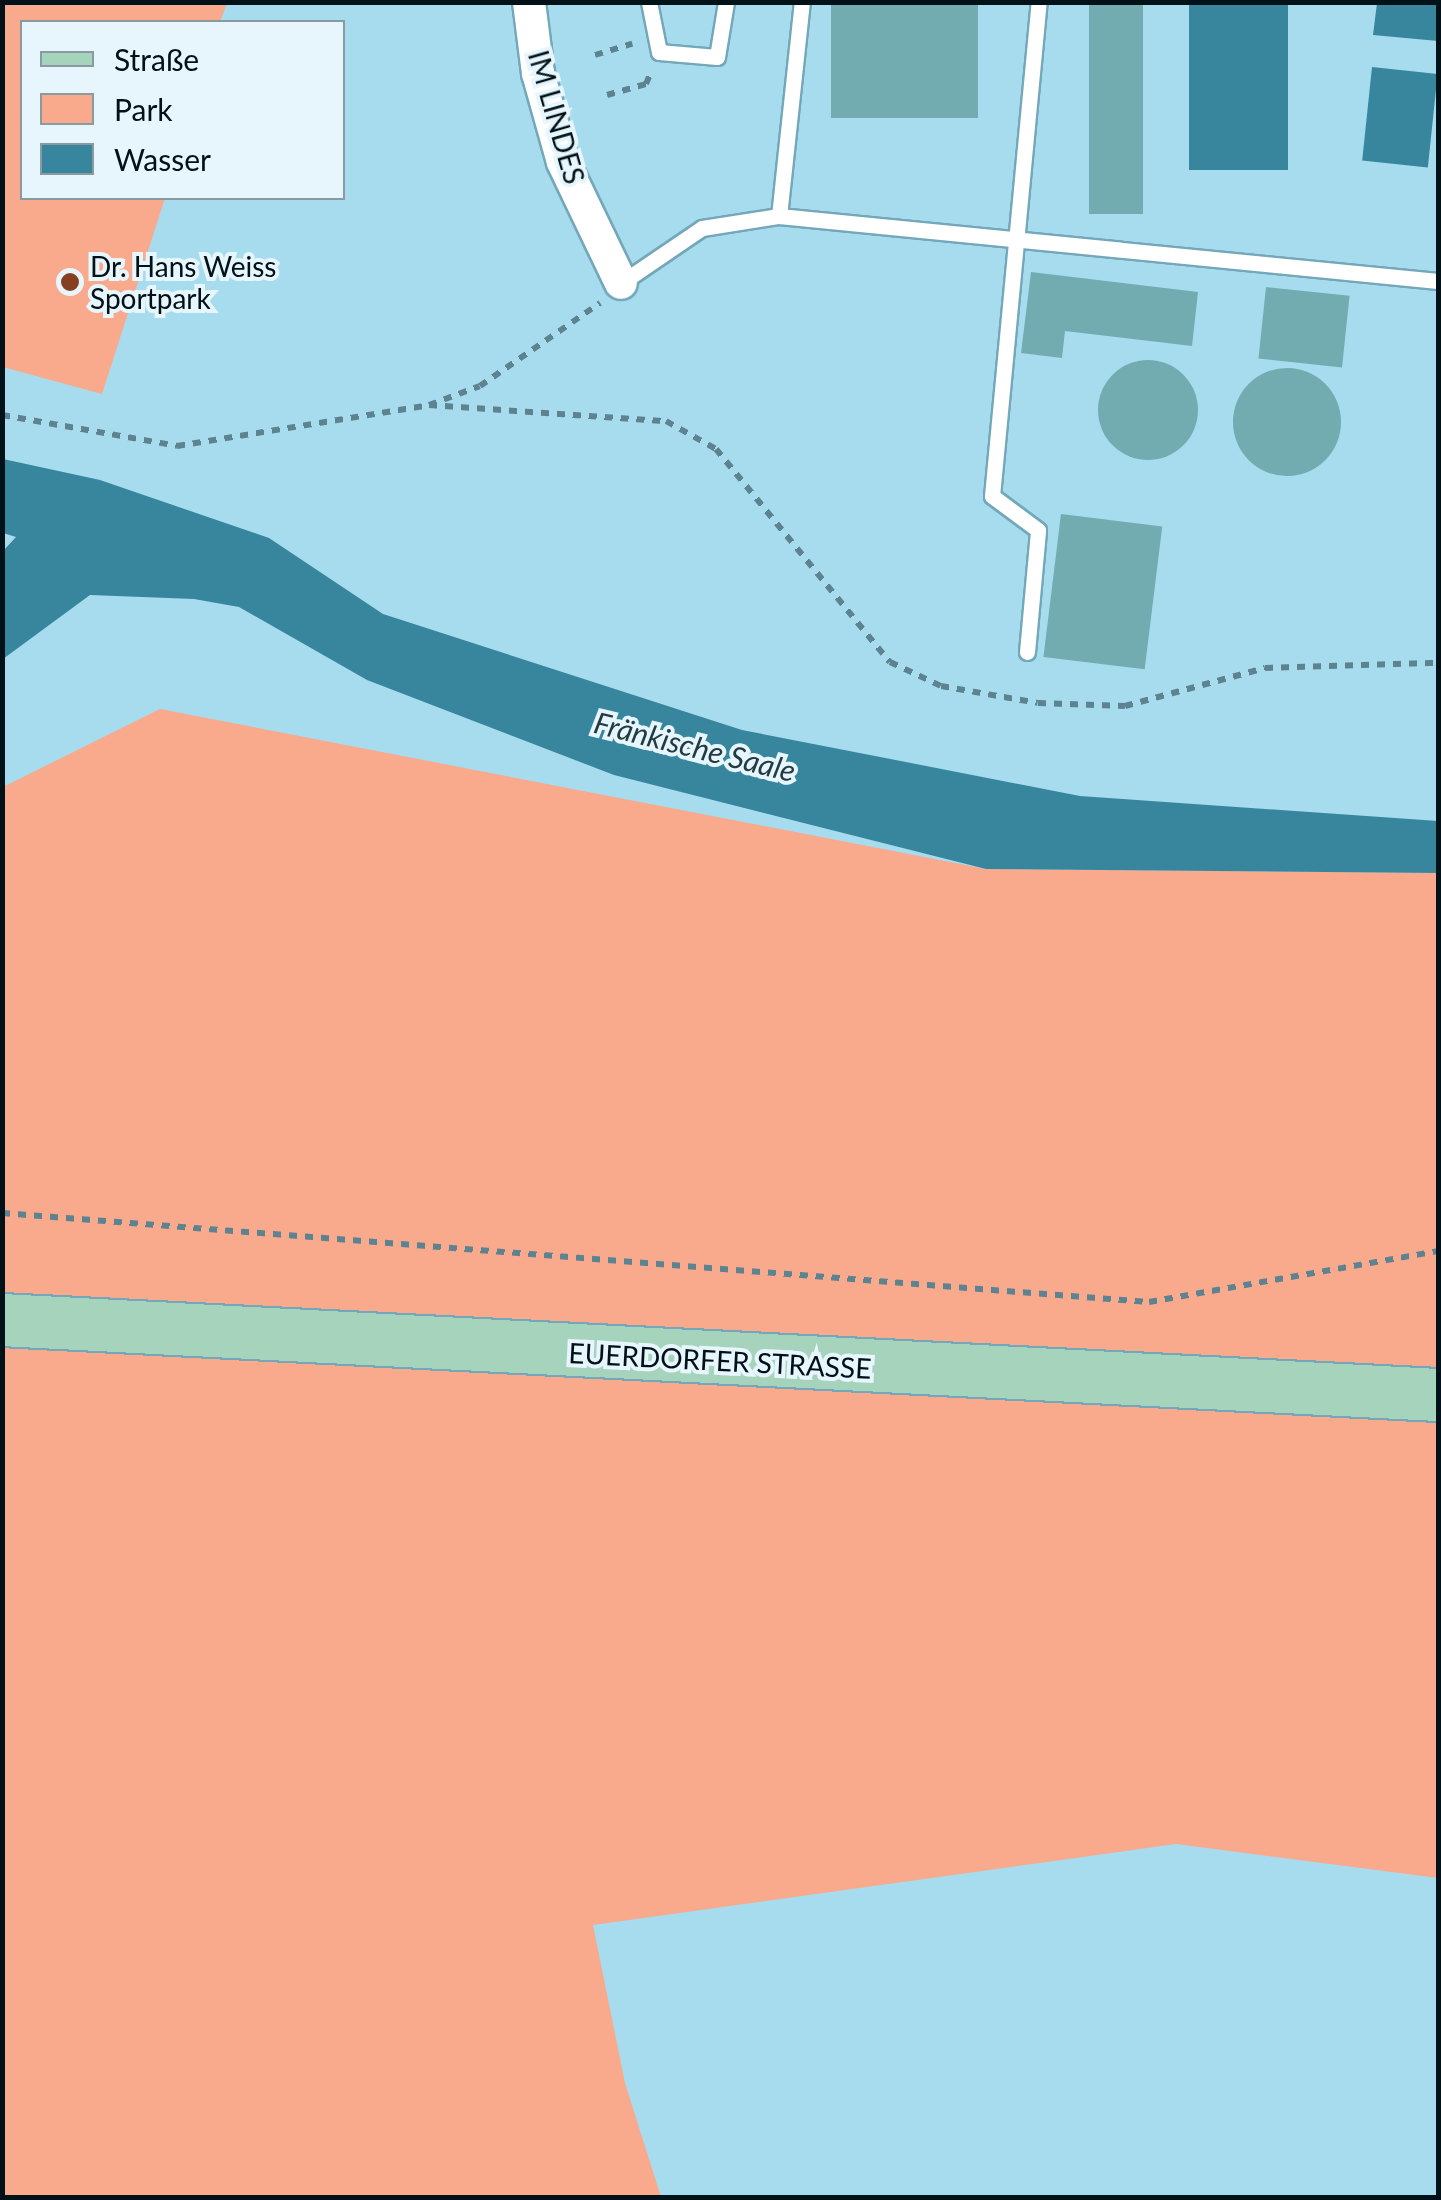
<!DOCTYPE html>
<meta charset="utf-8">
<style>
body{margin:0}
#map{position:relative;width:1441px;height:2200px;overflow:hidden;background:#a7dcef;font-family:Lato,sans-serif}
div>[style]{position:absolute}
.green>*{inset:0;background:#f9a98c}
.water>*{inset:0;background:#38869e;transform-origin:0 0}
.building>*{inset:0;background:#72acb0;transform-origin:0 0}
.round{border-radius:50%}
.path>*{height:6px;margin-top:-3px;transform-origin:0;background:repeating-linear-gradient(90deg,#5d8290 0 8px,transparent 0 16px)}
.roads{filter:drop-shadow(2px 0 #73a7b9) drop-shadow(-2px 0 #73a7b9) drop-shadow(0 2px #73a7b9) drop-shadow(0 -2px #73a7b9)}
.lane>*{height:15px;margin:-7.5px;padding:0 7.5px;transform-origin:7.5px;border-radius:7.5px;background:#fff}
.street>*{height:32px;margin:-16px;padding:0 16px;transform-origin:16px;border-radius:16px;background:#fff}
.primary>*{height:52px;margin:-26px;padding:0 26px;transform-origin:26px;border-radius:26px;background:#a6d3bc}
.dots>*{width:28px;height:28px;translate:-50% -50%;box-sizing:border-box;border:5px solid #e7f6fc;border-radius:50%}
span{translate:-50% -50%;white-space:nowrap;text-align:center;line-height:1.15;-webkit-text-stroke:8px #e7f6fc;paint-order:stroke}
.street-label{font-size:28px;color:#001118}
.poi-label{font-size:28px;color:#001118}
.left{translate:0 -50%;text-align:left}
.water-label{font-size:30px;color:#223b43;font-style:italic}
.frame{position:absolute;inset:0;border:5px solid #001118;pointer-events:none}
.legend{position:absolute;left:20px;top:20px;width:325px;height:180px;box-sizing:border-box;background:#e7f6fc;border:2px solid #8b9aa1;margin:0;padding:12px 18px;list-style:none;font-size:30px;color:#001118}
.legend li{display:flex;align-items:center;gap:20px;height:50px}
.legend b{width:50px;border:2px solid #8b9aa1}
</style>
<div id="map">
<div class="green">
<div style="clip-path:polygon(2px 3px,227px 3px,220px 22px,22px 22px,22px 198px,165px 198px,102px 394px,3px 367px)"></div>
<div style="clip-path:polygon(160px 709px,986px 869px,1438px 873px,1438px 1368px,688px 1340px,3px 1293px,3px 787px)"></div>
<div style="clip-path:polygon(2px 1345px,1438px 1422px,1438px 1878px,1176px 1844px,593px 1925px,625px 2083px,661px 2197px,3px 2197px)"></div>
</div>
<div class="water">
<div style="left:1189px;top:3px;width:99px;height:167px"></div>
<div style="clip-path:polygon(1377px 3px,1438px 3px,1438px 41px,1373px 35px)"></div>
<div style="left:1372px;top:67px;width:66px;height:94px;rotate:6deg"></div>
<div style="clip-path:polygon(3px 459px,100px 480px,269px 538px,383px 614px,742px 730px,1080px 796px,1438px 821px,1438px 873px,986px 869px,614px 775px,367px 680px,239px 607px,194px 599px,90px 595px,3px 659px,3px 551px,16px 537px,3px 533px)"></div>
</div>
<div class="building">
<div style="left:831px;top:2px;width:147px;height:116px"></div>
<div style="left:1089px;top:2px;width:54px;height:212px"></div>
<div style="clip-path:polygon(1031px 272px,1198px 292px,1192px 346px,1065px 331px,1062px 358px,1021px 353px)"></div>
<div style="left:1266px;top:287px;width:84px;height:72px;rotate:6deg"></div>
<div class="round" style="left:1098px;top:360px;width:100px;height:100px"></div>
<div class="round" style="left:1233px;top:368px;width:108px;height:108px"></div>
<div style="left:1061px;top:514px;width:102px;height:144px;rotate:7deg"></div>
</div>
<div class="path">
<div style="left:595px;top:55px;width:39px;rotate:-17deg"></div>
<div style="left:607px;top:95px;width:41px;rotate:-15.8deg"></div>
<div style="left:646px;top:84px;width:11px;rotate:-68deg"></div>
<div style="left:429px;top:405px;width:238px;rotate:3.9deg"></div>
<div style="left:666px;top:421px;width:57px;rotate:29.2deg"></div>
<div style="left:716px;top:449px;width:275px;rotate:50.8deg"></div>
<div style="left:890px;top:662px;width:56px;rotate:25.2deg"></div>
<div style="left:941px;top:686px;width:98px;rotate:9.9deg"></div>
<div style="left:1038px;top:703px;width:87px;rotate:2deg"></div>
<div style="left:1125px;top:706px;width:145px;rotate:-15.2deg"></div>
<div style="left:1265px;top:668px;width:173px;rotate:-1.7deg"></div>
<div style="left:2px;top:415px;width:178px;rotate:10deg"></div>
<div style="left:177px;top:446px;width:255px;rotate:-9.2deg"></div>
<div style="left:429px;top:405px;width:54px;rotate:-20.4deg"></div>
<div style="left:480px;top:386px;width:146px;rotate:-34.7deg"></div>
<div style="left:2px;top:1213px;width:1150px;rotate:4.44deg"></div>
<div style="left:1149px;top:1302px;width:293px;rotate:-10deg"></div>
</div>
<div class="roads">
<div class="lane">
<div style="left:649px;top:2px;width:51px;rotate:78.7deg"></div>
<div style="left:659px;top:52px;width:58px;rotate:4.9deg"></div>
<div style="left:717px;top:57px;width:56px;rotate:-80.7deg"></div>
<div style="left:779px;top:216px;width:215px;rotate:-83.9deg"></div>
<div style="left:621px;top:283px;width:98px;rotate:-34.2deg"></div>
<div style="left:702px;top:228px;width:78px;rotate:-8.9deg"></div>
<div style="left:779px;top:216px;width:662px;rotate:5.63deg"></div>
<div style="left:1027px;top:652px;width:122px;rotate:-84.8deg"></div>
<div style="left:1038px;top:530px;width:57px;rotate:-143.5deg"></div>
<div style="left:992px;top:496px;width:496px;rotate:-84.6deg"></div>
</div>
<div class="street">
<div style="left:529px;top:2px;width:72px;rotate:82.8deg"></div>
<div style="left:538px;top:73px;width:92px;rotate:74.3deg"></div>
<div style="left:563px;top:162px;width:134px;rotate:64.4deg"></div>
</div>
<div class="primary">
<div style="left:2px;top:1320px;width:1438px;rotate:2.99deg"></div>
</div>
</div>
<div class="dots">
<div style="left:70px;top:282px;background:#873f22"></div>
</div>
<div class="street-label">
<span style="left:557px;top:117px;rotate:74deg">IM LINDES</span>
<span style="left:720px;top:1360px;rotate:3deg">EUERDORFER STRASSE</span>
</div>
<div class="poi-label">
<span class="left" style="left:90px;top:282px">Dr. Hans Weiss<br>Sportpark</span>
</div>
<div class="water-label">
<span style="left:695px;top:746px;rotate:14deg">Fränkische Saale</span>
</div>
<div class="frame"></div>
<ul class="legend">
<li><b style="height:12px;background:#a6d3bc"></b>Straße</li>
<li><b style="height:28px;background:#f9a98c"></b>Park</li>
<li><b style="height:28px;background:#38869e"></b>Wasser</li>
</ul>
</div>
